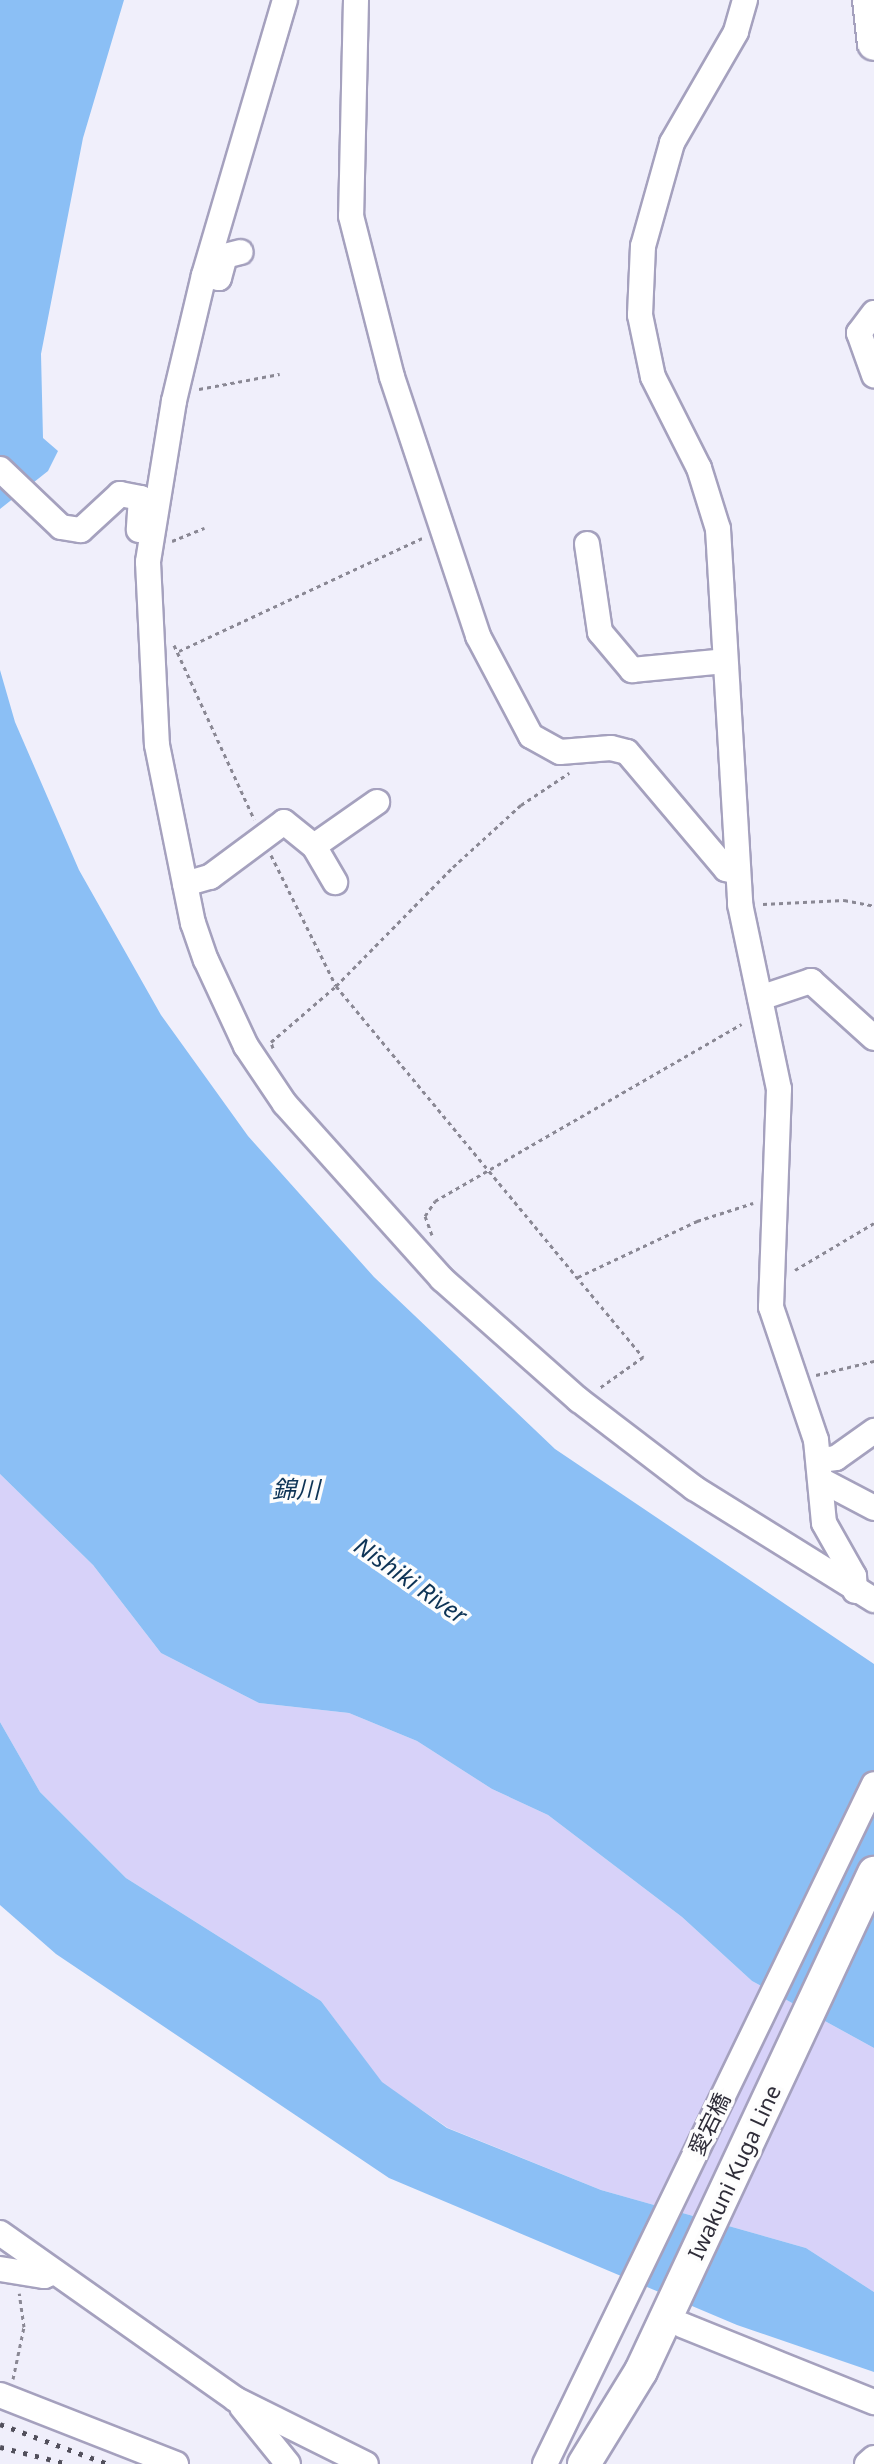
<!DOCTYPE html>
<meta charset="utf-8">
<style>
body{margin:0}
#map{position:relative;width:874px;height:2464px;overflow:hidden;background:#f0effb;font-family:"Noto Sans","Noto Sans JP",sans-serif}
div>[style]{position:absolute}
.green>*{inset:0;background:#d7d2f9}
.water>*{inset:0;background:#8bbff5}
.path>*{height:3px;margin-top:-1.5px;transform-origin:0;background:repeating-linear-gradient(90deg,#8a8894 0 4px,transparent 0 8px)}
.roads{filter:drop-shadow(2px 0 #a5a1be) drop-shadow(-2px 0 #a5a1be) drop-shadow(0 2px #a5a1be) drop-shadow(0 -2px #a5a1be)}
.minor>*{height:24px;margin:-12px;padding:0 12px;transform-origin:12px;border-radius:12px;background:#fff}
.major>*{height:32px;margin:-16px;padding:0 16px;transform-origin:16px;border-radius:16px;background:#fff}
.rail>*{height:5px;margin-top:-2.5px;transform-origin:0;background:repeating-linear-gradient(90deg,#52505c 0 4px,transparent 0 12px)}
span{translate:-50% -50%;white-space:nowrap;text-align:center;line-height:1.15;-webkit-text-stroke:7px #fdfdfd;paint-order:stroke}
.street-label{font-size:22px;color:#2f2d39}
.water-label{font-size:24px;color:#0e3456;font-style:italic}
</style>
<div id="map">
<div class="green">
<div style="clip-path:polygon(0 1474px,93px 1565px,161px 1653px,259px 1703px,349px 1713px,417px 1741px,492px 1789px,548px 1815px,682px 1917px,752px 1981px,874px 2048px,874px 2292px,806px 2248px,601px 2190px,448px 2128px,382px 2083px,321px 2001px,126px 1878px,40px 1792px,0 1722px)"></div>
</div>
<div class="water">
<div style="clip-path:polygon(0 0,124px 0,83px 138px,41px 354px,43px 438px,58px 451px,48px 471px,0 509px)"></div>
<div style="clip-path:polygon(0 670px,15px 722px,79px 870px,161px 1015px,248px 1136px,374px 1277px,555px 1449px,874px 1664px,874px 2048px,752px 1981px,682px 1917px,548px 1815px,492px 1789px,417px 1741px,349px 1713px,259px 1703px,161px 1653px,93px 1565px,0 1474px)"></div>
<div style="clip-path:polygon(0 1722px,40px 1792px,126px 1878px,321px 2001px,382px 2082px,447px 2128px,601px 2190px,806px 2248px,874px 2292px,874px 2372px,737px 2325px,389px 2178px,56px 1954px,0 1905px)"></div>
</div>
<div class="path">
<div style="left:199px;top:389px;width:82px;rotate:-10.5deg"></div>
<div style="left:172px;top:541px;width:35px;rotate:-22deg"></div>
<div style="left:174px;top:645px;width:192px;rotate:65.3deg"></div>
<div style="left:179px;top:651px;width:268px;rotate:-24.9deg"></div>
<div style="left:271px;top:855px;width:146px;rotate:63.6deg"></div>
<div style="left:336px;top:986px;width:482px;rotate:50.4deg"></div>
<div style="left:643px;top:1357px;width:55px;rotate:144.6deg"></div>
<div style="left:763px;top:904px;width:81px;rotate:-2.8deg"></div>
<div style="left:844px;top:900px;width:31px;rotate:11deg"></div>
<div style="left:273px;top:1048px;width:6px;rotate:-108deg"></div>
<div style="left:271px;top:1042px;width:86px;rotate:-40.7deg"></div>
<div style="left:336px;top:986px;width:167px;rotate:-45.5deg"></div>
<div style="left:453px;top:867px;width:92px;rotate:-42.4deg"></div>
<div style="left:521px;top:805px;width:58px;rotate:-33.7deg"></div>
<div style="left:432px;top:1235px;width:20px;rotate:-110deg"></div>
<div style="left:425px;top:1216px;width:18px;rotate:-56deg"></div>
<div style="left:435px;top:1201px;width:354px;rotate:-30deg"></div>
<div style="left:795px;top:1270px;width:92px;rotate:-30.7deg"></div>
<div style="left:578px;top:1277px;width:132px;rotate:-25.2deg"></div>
<div style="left:697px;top:1221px;width:59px;rotate:-17.8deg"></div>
<div style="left:816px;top:1375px;width:60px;rotate:-13.6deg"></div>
<div style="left:13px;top:2379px;width:53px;rotate:-78.1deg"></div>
<div style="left:24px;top:2327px;width:34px;rotate:-98deg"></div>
</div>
<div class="roads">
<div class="minor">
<div style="left:285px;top:0;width:287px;rotate:106.4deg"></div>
<div style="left:204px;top:275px;width:130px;rotate:103.4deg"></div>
<div style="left:174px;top:401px;width:163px;rotate:99.2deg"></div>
<div style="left:148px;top:562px;width:183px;rotate:87.2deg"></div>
<div style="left:157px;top:745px;width:182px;rotate:78.6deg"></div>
<div style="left:193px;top:923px;width:39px;rotate:71deg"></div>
<div style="left:206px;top:960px;width:95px;rotate:65.1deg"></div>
<div style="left:246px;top:1046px;width:70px;rotate:56.1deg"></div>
<div style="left:285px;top:1104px;width:235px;rotate:48.1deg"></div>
<div style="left:442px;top:1279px;width:183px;rotate:41.5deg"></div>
<div style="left:579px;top:1400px;width:145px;rotate:37.4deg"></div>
<div style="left:694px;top:1488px;width:212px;rotate:31.9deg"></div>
<div style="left:356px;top:0;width:216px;rotate:91.3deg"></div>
<div style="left:351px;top:216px;width:166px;rotate:75.7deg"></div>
<div style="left:392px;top:377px;width:273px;rotate:71.6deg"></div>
<div style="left:478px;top:636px;width:113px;rotate:62.1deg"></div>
<div style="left:531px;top:736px;width:33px;rotate:29deg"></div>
<div style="left:560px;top:752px;width:51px;rotate:-4.5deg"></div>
<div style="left:611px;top:748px;width:16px;rotate:14deg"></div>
<div style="left:627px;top:752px;width:153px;rotate:49.8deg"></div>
<div style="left:726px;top:869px;width:12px;rotate:14deg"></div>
<div style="left:745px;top:0;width:33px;rotate:106deg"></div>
<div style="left:736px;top:32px;width:128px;rotate:120deg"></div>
<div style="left:672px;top:143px;width:107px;rotate:105.7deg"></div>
<div style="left:643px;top:246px;width:69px;rotate:92.5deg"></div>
<div style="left:640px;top:315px;width:63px;rotate:78.2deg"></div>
<div style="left:653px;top:377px;width:102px;rotate:63.2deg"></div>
<div style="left:699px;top:468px;width:64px;rotate:72.7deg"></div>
<div style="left:718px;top:529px;width:376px;rotate:86.6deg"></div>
<div style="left:740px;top:904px;width:189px;rotate:78.1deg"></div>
<div style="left:779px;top:1089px;width:218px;rotate:92.1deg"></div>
<div style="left:771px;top:1307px;width:140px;rotate:71.3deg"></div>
<div style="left:816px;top:1440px;width:83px;rotate:84.5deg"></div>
<div style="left:824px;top:1523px;width:61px;rotate:60.5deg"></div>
<div style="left:854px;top:1576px;width:15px;rotate:86deg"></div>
<div style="left:210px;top:276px;width:9px;rotate:13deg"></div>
<div style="left:219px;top:278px;width:23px;rotate:-75deg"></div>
<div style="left:225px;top:256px;width:16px;rotate:-14deg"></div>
<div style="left:874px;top:313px;width:25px;rotate:127deg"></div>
<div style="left:859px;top:333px;width:45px;rotate:70.3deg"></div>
<div style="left:0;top:469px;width:84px;rotate:43.6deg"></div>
<div style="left:61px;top:527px;width:20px;rotate:9deg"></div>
<div style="left:81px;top:530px;width:53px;rotate:-42.7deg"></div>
<div style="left:120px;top:494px;width:21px;rotate:11deg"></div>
<div style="left:141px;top:498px;width:32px;rotate:94deg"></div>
<div style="left:587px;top:544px;width:89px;rotate:81.6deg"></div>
<div style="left:600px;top:632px;width:50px;rotate:49.9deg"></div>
<div style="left:632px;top:670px;width:93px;rotate:-5.5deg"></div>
<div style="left:314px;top:846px;width:77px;rotate:-34.9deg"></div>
<div style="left:185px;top:884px;width:26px;rotate:-16deg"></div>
<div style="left:210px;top:877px;width:92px;rotate:-36.6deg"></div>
<div style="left:284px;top:822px;width:38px;rotate:39deg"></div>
<div style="left:314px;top:846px;width:42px;rotate:59.7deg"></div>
<div style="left:760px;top:998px;width:54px;rotate:-18.4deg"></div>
<div style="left:811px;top:981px;width:85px;rotate:42.1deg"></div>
<div style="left:820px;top:1460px;width:16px;rotate:-7deg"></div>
<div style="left:836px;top:1458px;width:47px;rotate:-35.4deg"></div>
<div style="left:821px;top:1480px;width:60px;rotate:27.8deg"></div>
<div style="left:0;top:2233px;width:288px;rotate:35.2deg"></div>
<div style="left:235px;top:2399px;width:146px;rotate:26.4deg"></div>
<div style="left:0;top:2269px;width:45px;rotate:9deg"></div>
<div style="left:44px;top:2276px;width:11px;rotate:-22deg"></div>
<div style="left:682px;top:2325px;width:207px;rotate:21.9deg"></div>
<div style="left:0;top:2395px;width:189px;rotate:21.4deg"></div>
<div style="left:242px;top:2407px;width:73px;rotate:51.1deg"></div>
<div style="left:545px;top:2464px;width:755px;rotate:-64.18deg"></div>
<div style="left:867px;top:2464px;width:9px;rotate:-41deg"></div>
</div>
<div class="major">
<div style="left:869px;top:0;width:44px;rotate:83.5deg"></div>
<div style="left:584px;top:2464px;width:109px;rotate:-58.5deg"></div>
<div style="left:641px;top:2371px;width:550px;rotate:-64.93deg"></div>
</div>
</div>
<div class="rail">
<div style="left:0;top:2424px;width:115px;rotate:20.3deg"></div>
<div style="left:0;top:2447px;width:70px;rotate:14deg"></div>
</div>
<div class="street-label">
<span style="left:709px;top:2124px;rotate:-64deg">愛宕橋</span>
<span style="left:734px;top:2172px;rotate:-65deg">Iwakuni Kuga Line</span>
</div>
<div class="water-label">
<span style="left:296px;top:1489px">錦川</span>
<span style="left:411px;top:1580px;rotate:35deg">Nishiki River</span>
</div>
</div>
